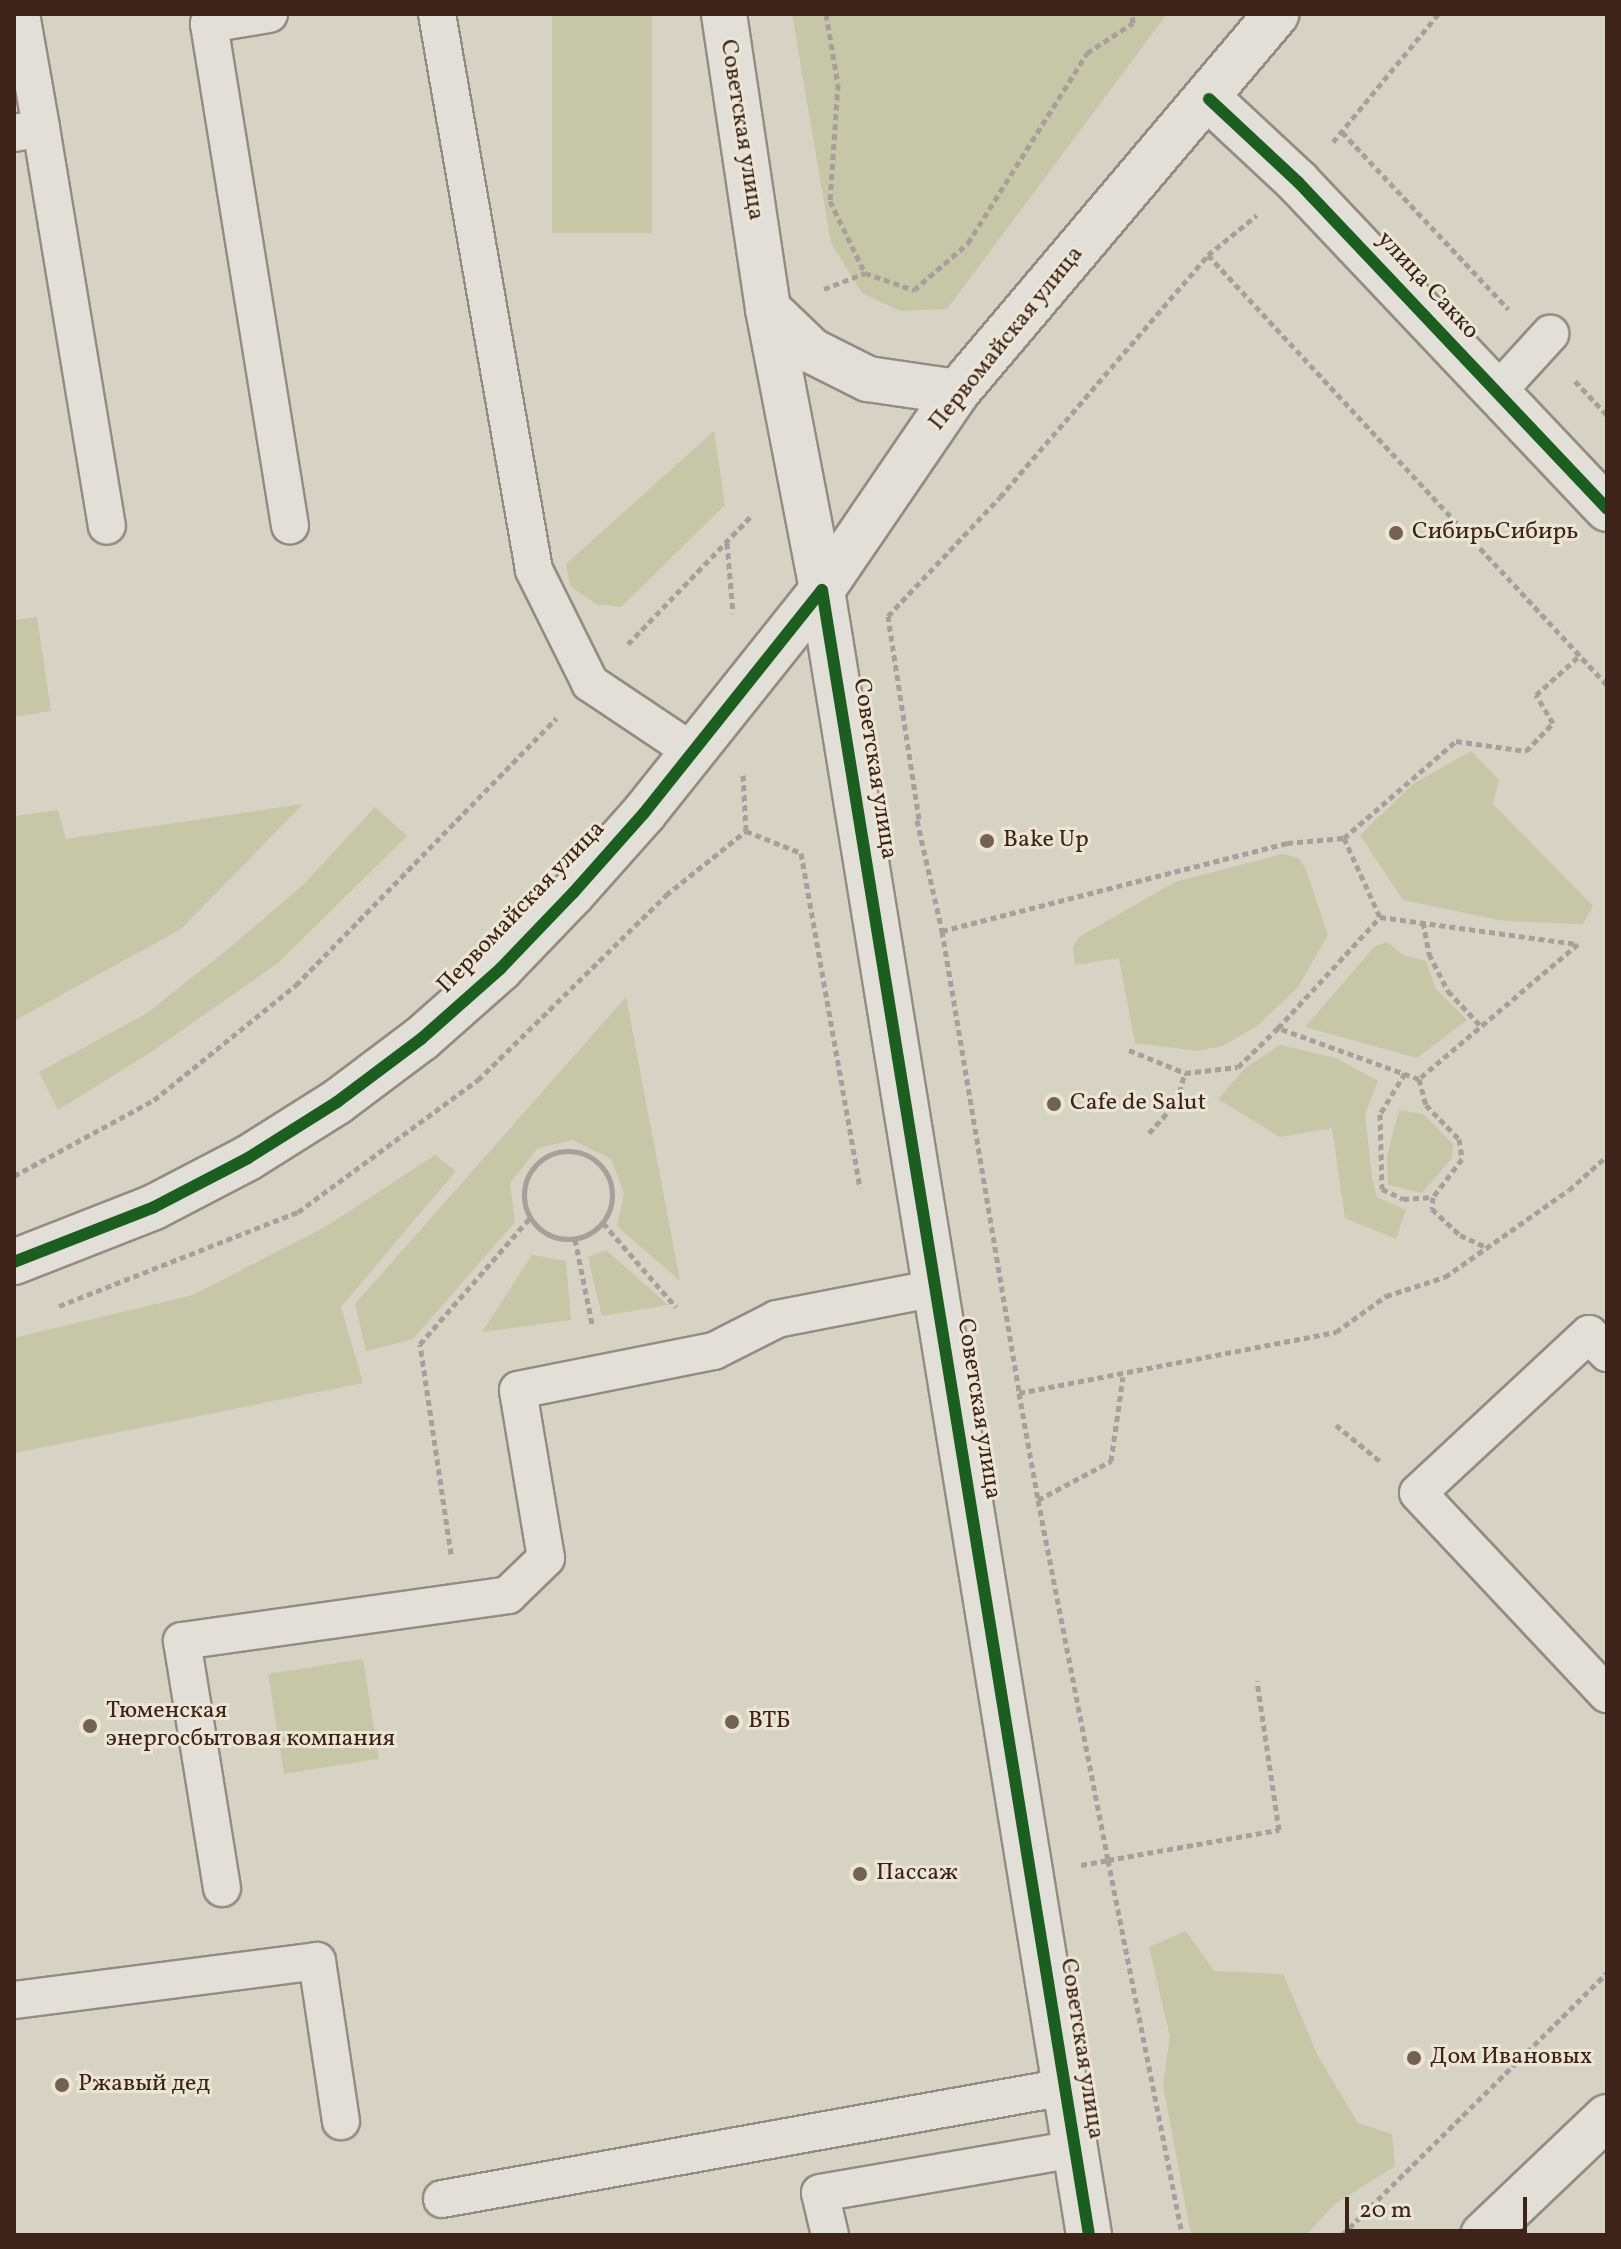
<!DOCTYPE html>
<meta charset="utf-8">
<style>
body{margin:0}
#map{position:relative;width:1621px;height:2249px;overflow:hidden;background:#d6d3c5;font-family:Vollkorn,serif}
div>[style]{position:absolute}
.green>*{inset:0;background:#c5c7a6;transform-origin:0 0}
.path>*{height:5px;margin-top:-2.5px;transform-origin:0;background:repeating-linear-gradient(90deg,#a5a09a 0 6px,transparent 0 10px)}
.path>.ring{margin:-2.5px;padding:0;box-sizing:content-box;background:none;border:5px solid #a5a09a;border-radius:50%}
.roads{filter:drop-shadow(2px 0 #928c83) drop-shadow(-2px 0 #928c83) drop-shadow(0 2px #928c83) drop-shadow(0 -2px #928c83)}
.service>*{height:36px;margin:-18px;padding:0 18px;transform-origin:18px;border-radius:18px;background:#e1dfd8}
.minor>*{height:44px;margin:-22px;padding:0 22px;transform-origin:22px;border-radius:22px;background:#e1dfd8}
.tertiary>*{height:44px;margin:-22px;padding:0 22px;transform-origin:22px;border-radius:22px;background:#e1dfd8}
.secondary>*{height:44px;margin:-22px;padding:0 22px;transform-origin:22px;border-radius:22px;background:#e1dfd8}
.cycleway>*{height:12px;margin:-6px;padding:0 6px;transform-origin:6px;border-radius:6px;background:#1b5e20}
.dots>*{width:22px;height:22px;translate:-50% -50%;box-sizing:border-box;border:4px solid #eae5d4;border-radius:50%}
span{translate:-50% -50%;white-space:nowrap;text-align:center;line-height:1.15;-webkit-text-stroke:6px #eae5d4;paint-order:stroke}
.street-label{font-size:24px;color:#3e2318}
.poi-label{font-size:24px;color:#3e2318}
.left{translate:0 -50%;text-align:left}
.frame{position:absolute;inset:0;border:16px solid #3e2318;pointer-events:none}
.scale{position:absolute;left:1345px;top:2197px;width:182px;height:36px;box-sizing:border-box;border:4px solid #3e2318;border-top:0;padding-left:10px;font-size:24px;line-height:28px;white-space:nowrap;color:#3e2318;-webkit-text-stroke:6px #eae5d4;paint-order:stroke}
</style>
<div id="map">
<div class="green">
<div style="left:552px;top:14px;width:100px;height:219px"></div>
<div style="clip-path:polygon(792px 14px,1167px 14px,947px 309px,900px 311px,862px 293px,831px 243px)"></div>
<div style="clip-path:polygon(714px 431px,725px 505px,621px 607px,596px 604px,570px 586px,566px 564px)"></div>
<div style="clip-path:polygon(37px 617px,51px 711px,14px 717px,14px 620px)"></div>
<div style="clip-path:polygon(1471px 751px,1499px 780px,1493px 804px,1593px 906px,1583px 924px,1504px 921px,1403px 900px,1360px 835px,1413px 784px)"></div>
<div style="clip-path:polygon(303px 804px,181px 929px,14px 1021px,14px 816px,58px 810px,66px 839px)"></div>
<div style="clip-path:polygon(375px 807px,407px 836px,278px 963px,151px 1052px,58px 1110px,39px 1072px,147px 1013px,228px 949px,304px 884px)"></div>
<div style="clip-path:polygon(1283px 854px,1298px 858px,1305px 867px,1328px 935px,1298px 987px,1257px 1026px,1223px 1046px,1197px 1051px,1135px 1043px,1119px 958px,1075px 965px,1073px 947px,1079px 937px,1175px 882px)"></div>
<div style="clip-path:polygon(1387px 942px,1403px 955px,1426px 961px,1436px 989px,1467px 1020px,1417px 1058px,1305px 1027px,1374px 947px)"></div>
<div style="clip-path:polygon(626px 997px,680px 1281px,617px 1226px,624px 1193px,611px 1159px,573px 1140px,538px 1148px,510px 1183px,515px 1222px,413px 1339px,366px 1351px,355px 1304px)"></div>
<div style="clip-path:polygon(1280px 1045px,1336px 1058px,1378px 1081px,1365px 1114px,1372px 1178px,1377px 1197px,1406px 1210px,1396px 1239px,1345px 1218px,1332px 1128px,1280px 1137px,1218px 1099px,1245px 1068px)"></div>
<div style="clip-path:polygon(1399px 1110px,1423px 1114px,1453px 1144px,1452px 1158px,1422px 1193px,1388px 1185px,1387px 1156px)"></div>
<div style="clip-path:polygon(435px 1155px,456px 1171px,341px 1307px,363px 1383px,14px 1453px,14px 1338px,193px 1295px,325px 1227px)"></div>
<div style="clip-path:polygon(606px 1250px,668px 1305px,602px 1316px,588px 1257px)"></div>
<div style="clip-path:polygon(532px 1255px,566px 1261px,571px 1320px,482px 1332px)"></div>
<div style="left:363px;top:1659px;width:101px;height:96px;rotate:81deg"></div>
<div style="clip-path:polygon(1186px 1931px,1214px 1971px,1283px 1974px,1318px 2056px,1358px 2123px,1392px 2134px,1395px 2166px,1335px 2204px,1306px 2235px,1191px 2235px,1163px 2085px,1170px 2036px,1149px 1947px)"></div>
</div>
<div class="path">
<div style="left:826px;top:14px;width:71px;rotate:80.3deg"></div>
<div style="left:838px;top:84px;width:117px;rotate:93.9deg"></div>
<div style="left:830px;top:201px;width:80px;rotate:64.1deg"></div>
<div style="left:1342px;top:132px;width:243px;rotate:46.8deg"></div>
<div style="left:1333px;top:142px;width:166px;rotate:-50.6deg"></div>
<div style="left:1208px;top:255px;width:587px;rotate:47.14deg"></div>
<div style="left:824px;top:289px;width:44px;rotate:-21.3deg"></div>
<div style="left:865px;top:273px;width:52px;rotate:19.1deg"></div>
<div style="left:914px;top:290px;width:72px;rotate:-41deg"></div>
<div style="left:968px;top:243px;width:224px;rotate:-57.9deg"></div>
<div style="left:1087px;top:53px;width:55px;rotate:-33.1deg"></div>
<div style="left:1133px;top:23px;width:9px;rotate:-96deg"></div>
<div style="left:1575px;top:381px;width:47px;rotate:46.7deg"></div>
<div style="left:727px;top:543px;width:70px;rotate:85.1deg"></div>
<div style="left:628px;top:644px;width:178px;rotate:-46.1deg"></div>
<div style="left:743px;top:775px;width:56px;rotate:86.9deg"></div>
<div style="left:919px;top:819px;width:205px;rotate:-98.7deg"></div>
<div style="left:888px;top:616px;width:163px;rotate:-46.7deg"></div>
<div style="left:1000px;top:497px;width:319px;rotate:-49.3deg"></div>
<div style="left:1208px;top:255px;width:63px;rotate:-39.2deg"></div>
<div style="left:917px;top:820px;width:114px;rotate:77.3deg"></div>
<div style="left:942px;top:931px;width:356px;rotate:-14.3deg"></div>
<div style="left:1287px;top:843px;width:57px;rotate:-5deg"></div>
<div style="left:1344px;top:838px;width:148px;rotate:-40.9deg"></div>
<div style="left:1456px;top:741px;width:71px;rotate:8.1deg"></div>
<div style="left:1526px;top:751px;width:39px;rotate:-46deg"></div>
<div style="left:1553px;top:723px;width:33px;rotate:-121deg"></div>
<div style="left:1536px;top:695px;width:58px;rotate:-42.2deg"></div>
<div style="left:1344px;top:838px;width:87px;rotate:65.5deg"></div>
<div style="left:1380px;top:917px;width:200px;rotate:7.8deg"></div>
<div style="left:1578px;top:944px;width:209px;rotate:139.7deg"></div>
<div style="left:1419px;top:1079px;width:150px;rotate:-160.1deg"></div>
<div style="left:1278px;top:1028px;width:151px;rotate:-47.4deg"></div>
<div style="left:1423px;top:922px;width:33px;rotate:79deg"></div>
<div style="left:1429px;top:954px;width:42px;rotate:62.8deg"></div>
<div style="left:1448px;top:991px;width:48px;rotate:46.7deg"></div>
<div style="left:942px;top:931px;width:468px;rotate:80.5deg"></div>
<div style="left:1019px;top:1393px;width:323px;rotate:-10.9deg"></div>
<div style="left:1336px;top:1332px;width:62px;rotate:-35.8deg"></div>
<div style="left:1386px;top:1296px;width:62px;rotate:-17.9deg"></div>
<div style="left:1445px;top:1277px;width:151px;rotate:-35.1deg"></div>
<div style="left:1569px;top:1190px;width:51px;rotate:-41.8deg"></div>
<div style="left:1129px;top:1050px;width:61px;rotate:22.3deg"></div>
<div style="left:1185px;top:1073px;width:53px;rotate:-6.5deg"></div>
<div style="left:1238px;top:1067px;width:56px;rotate:-44.3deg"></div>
<div style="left:1405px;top:1073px;width:48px;rotate:121.4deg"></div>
<div style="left:1380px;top:1114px;width:75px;rotate:88.5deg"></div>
<div style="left:1382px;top:1189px;width:23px;rotate:25deg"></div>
<div style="left:1403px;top:1199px;width:30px;rotate:-4deg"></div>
<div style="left:1419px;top:1079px;width:27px;rotate:75deg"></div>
<div style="left:1426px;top:1105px;width:47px;rotate:45.9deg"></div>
<div style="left:1459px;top:1139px;width:20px;rotate:81deg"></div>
<div style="left:1462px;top:1159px;width:48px;rotate:127.3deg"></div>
<div style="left:1433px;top:1197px;width:12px;rotate:95deg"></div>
<div style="left:1432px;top:1209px;width:38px;rotate:43deg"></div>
<div style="left:1460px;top:1235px;width:31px;rotate:25deg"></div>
<div style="left:1149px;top:1133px;width:42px;rotate:-47.9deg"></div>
<div style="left:1177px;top:1102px;width:30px;rotate:-75deg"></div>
<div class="ring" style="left:524px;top:1151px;width:83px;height:83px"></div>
<div style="left:14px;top:1176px;width:159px;rotate:-28.5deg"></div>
<div style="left:154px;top:1100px;width:183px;rotate:-39deg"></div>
<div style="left:296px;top:985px;width:373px;rotate:-45.7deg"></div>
<div style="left:603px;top:1223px;width:111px;rotate:49deg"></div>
<div style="left:575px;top:1239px;width:87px;rotate:78.7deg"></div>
<div style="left:59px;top:1306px;width:257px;rotate:-21.5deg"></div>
<div style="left:298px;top:1212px;width:223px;rotate:-36.3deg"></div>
<div style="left:478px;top:1080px;width:264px;rotate:-44.5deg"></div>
<div style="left:666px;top:895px;width:102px;rotate:-38.7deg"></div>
<div style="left:746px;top:831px;width:59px;rotate:21.8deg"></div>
<div style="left:801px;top:853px;width:340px;rotate:80deg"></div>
<div style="left:1019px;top:1393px;width:109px;rotate:79.9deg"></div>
<div style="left:1038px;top:1500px;width:83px;rotate:-28.1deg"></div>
<div style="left:1111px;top:1461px;width:85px;rotate:-81.9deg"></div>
<div style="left:1336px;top:1425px;width:58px;rotate:39.4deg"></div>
<div style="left:1038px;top:1500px;width:367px;rotate:79deg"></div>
<div style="left:1108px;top:1860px;width:174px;rotate:-10deg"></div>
<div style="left:1279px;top:1830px;width:151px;rotate:-98.4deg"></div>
<div style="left:451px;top:1554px;width:212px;rotate:-98.4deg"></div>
<div style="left:420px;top:1344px;width:167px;rotate:-48.9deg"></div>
<div style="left:1081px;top:1865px;width:27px;rotate:-10deg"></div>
<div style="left:1108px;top:1860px;width:382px;rotate:78.8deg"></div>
<div style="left:1342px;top:2235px;width:373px;rotate:-44.7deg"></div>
</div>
<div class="roads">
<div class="service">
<div style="left:21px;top:14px;width:116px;rotate:80deg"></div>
<div style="left:269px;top:14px;width:61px;rotate:170.5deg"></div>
<div style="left:209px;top:24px;width:508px;rotate:80.83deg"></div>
<div style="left:437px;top:14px;width:564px;rotate:80.1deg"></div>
<div style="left:534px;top:570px;width:126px;rotate:63.6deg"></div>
<div style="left:590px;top:683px;width:124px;rotate:33.8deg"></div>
<div style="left:14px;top:133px;width:27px;rotate:-10deg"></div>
<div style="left:41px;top:128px;width:403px;rotate:80.6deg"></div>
<div style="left:1497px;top:392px;width:79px;rotate:-47.6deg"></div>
<div style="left:1607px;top:1353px;width:26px;rotate:-133deg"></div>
<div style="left:1589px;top:1334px;width:233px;rotate:137.1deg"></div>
<div style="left:1418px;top:1493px;width:276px;rotate:46.8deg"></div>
<div style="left:222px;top:1888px;width:250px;rotate:-99.2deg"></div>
<div style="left:182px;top:1641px;width:329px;rotate:-8deg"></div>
<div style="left:508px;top:1595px;width:53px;rotate:-44.2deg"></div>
<div style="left:546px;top:1558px;width:170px;rotate:-99.5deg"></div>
<div style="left:518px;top:1390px;width:200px;rotate:-11.3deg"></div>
<div style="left:714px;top:1351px;width:71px;rotate:-26.9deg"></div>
<div style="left:777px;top:1319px;width:162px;rotate:-11deg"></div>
<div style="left:14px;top:2000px;width:305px;rotate:-7.3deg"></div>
<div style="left:317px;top:1961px;width:162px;rotate:81.5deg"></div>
<div style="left:442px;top:2199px;width:633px;rotate:-10.19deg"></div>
<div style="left:830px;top:2235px;width:43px;rotate:-103.4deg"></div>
<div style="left:820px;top:2193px;width:259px;rotate:-9.8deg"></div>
</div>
<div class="minor">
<div style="left:1209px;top:99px;width:122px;rotate:43deg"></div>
<div style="left:1298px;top:182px;width:450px;rotate:46.6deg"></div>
<div style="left:1483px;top:2235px;width:171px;rotate:-43.6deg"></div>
</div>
<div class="tertiary">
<div style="left:822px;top:590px;width:1667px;rotate:80.78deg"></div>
<div style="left:14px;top:1262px;width:150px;rotate:-21.4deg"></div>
<div style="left:154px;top:1207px;width:106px;rotate:-27.5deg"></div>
<div style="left:248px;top:1158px;width:105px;rotate:-32.2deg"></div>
<div style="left:337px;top:1102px;width:105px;rotate:-36.9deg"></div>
<div style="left:421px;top:1039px;width:106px;rotate:-41.5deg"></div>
<div style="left:500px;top:969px;width:105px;rotate:-46.2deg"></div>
<div style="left:573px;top:893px;width:107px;rotate:-48.4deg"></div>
<div style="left:644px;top:813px;width:285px;rotate:-51.4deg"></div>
</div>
<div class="secondary">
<div style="left:724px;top:14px;width:298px;rotate:81.5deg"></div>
<div style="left:768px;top:309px;width:286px;rotate:79.1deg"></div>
<div style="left:768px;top:309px;width:61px;rotate:43.7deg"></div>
<div style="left:812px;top:351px;width:63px;rotate:26.6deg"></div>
<div style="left:868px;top:379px;width:90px;rotate:8.3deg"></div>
<div style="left:822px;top:590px;width:240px;rotate:-55.7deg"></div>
<div style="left:957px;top:392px;width:495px;rotate:-49.8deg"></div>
</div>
</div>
<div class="cycleway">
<div style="left:1209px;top:99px;width:122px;rotate:43deg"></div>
<div style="left:1298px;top:182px;width:450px;rotate:46.6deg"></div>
<div style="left:822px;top:590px;width:1667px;rotate:80.78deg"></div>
<div style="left:14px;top:1262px;width:150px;rotate:-21.4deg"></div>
<div style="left:154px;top:1207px;width:106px;rotate:-27.5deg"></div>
<div style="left:248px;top:1158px;width:105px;rotate:-32.2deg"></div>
<div style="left:337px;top:1102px;width:105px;rotate:-36.9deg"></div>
<div style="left:421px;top:1039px;width:106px;rotate:-41.5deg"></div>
<div style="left:500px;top:969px;width:105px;rotate:-46.2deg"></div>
<div style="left:573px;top:893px;width:107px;rotate:-48.4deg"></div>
<div style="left:644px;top:813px;width:285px;rotate:-51.4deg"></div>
</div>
<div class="dots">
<div style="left:1396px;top:533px;background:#736155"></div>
<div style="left:987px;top:841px;background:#736155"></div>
<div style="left:1054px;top:1104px;background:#736155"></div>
<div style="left:732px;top:1722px;background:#736155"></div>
<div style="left:90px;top:1726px;background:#736155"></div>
<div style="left:860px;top:1874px;background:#736155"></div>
<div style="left:1414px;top:2058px;background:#736155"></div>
<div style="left:62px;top:2085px;background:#736155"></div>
</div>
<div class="street-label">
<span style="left:741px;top:130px;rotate:81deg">Советская улица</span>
<span style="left:1427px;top:286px;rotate:47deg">улица Сакко</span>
<span style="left:1007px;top:339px;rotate:-51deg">Первомайская улица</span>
<span style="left:874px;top:769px;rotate:81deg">Советская улица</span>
<span style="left:522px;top:908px;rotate:-46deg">Первомайская улица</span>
<span style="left:978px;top:1409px;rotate:81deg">Советская улица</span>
<span style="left:1081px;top:2049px;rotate:81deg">Советская улица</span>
</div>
<div class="poi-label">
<span class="left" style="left:1412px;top:533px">СибирьСибирь</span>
<span class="left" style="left:1003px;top:841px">Bake Up</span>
<span class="left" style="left:1070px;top:1104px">Cafe de Salut</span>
<span class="left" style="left:106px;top:1726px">Тюменская<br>энергосбытовая компания</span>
<span class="left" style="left:748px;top:1722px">ВТБ</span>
<span class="left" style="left:876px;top:1874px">Пассаж</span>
<span class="left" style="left:1430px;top:2058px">Дом Ивановых</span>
<span class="left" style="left:78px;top:2085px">Ржавый дед</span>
</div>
<div class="frame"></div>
<div class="scale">20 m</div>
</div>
